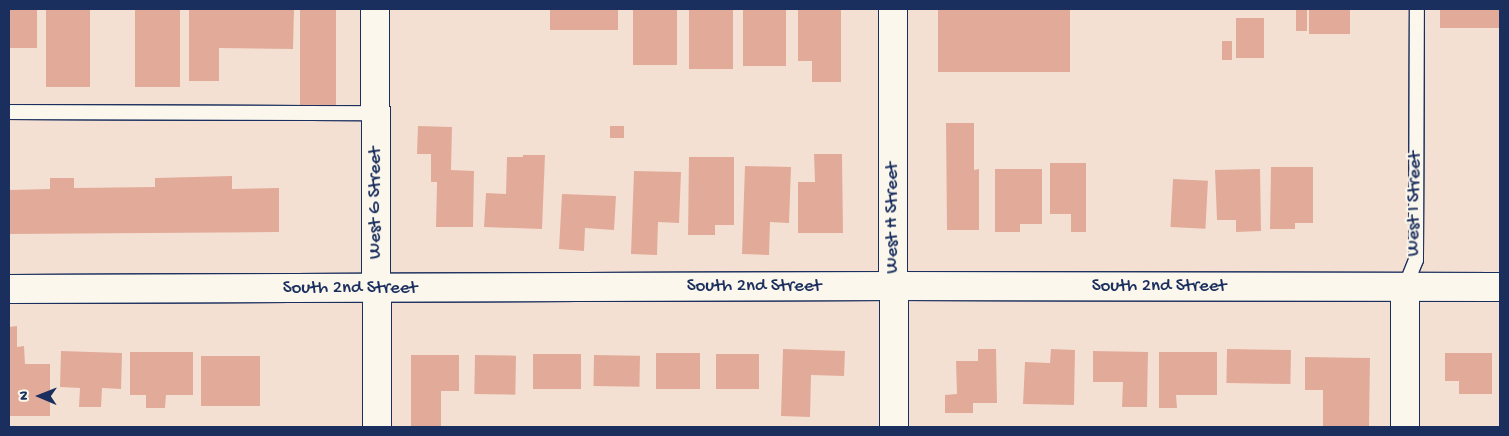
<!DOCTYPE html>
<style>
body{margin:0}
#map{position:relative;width:1509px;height:436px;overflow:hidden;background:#f4e0d3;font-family:"Gochi Hand",sans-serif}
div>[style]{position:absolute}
.building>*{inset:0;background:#e2ab99;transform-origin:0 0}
.roads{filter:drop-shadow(1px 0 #1b2f5e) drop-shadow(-1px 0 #1b2f5e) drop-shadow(0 1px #1b2f5e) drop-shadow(0 -1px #1b2f5e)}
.lane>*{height:14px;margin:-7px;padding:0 7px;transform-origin:7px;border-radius:7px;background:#fbf7ec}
.street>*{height:28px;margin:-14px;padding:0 14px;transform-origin:14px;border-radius:14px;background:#fbf7ec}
span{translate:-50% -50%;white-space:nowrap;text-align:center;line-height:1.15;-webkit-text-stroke:4.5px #fbf7ec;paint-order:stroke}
.street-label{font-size:19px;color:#1b2f5e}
.frame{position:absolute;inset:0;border:10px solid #1b2f5e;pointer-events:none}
.north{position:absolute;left:15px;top:371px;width:50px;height:50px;-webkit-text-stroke:4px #fbf7ec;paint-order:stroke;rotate:271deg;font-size:14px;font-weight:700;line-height:20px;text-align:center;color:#1b2f5e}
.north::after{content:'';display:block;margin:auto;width:18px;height:22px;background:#1b2f5e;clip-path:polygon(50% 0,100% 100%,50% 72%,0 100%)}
</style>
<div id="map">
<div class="building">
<div style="left:9px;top:9px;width:28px;height:39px"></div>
<div style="left:46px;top:9px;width:44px;height:78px"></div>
<div style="left:135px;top:9px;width:45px;height:78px"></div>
<div style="clip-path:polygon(189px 9px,294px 9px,293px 49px,219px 48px,219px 81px,189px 81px)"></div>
<div style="left:300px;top:9px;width:36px;height:98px"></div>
<div style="left:550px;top:9px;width:68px;height:21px"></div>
<div style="left:633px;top:9px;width:44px;height:56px"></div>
<div style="left:689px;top:9px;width:44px;height:60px"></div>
<div style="left:743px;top:9px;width:43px;height:57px"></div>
<div style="clip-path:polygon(798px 9px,841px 9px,841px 82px,812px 82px,812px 61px,798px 61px)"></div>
<div style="left:938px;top:9px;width:132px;height:63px"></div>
<div style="left:1296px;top:9px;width:11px;height:22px"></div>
<div style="left:1309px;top:9px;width:41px;height:25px"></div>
<div style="left:1440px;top:9px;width:60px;height:19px"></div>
<div style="left:1236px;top:18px;width:28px;height:40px"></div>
<div style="left:1222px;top:41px;width:10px;height:19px"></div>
<div style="clip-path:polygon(946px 123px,974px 123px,974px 170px,979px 169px,979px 230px,947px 230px)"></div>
<div style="clip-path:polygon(418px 126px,452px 127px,451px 170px,474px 171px,473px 227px,436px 227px,437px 182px,431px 182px,431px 154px,417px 154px)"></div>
<div style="left:610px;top:126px;width:14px;height:12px"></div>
<div style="clip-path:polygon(814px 154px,842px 154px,843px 233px,798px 233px,798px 182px,815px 182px)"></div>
<div style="clip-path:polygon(523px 155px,545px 155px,542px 229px,484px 227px,486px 193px,506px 194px,507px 157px,523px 157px)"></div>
<div style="clip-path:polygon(689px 157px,734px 157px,734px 225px,715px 225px,715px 235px,688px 235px)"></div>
<div style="clip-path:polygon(1050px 163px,1086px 163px,1086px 232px,1071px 232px,1071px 214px,1050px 214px)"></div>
<div style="clip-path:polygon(745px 166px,791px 167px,789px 223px,770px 222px,769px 255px,742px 254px)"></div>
<div style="clip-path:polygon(1271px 167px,1313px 167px,1313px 223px,1295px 223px,1295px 229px,1270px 229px)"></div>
<div style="clip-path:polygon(995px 169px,1042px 169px,1042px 224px,1020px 224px,1020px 232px,995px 232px)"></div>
<div style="clip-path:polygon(1260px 169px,1261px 231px,1236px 232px,1236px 220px,1217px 220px,1215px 170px)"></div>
<div style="clip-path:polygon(634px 171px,681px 172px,679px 223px,658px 222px,657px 255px,631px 254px)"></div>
<div style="clip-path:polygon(232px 176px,232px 189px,279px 188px,279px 232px,9px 234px,9px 190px,50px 189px,50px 178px,74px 178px,74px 188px,155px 187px,155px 178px)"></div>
<div style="left:1173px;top:179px;width:35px;height:48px;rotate:3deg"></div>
<div style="clip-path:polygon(562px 194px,616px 196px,614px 230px,585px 228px,584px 251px,559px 249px)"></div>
<div style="clip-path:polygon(17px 326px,17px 347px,24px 346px,25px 364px,50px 364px,50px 416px,9px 416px,9px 327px)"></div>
<div style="clip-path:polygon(783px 349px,845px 351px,844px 376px,811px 375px,810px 417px,781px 416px)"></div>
<div style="clip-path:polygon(978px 349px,996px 349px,997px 403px,973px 403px,973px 413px,945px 413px,945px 395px,957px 394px,956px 361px,978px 361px)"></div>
<div style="clip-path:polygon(1051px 349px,1075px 350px,1074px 405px,1023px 404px,1025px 362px,1050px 363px)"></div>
<div style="left:1227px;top:349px;width:64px;height:34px;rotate:1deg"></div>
<div style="clip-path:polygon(61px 351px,122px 353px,121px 389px,102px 388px,101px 407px,79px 407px,80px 388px,60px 387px)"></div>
<div style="clip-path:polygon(1093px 351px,1148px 352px,1147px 407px,1122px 407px,1123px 382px,1093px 382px)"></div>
<div style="clip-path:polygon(130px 352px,193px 352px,193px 395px,166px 395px,165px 408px,146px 408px,146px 395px,130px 395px)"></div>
<div style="clip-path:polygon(1159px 352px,1217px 352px,1217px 395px,1176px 395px,1177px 408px,1159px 408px)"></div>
<div style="left:656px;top:353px;width:44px;height:36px"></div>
<div style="clip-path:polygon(1445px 353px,1492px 353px,1492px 394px,1459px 394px,1459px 381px,1445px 381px)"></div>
<div style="left:533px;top:354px;width:48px;height:35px"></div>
<div style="left:759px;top:354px;width:35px;height:43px;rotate:90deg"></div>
<div style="clip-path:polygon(411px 355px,459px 355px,459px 391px,441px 391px,441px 427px,411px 427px)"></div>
<div style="left:475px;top:355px;width:41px;height:39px;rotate:1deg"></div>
<div style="left:594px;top:355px;width:46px;height:31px;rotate:1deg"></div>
<div style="left:201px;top:356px;width:59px;height:50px"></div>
<div style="clip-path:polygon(1305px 357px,1370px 358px,1369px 427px,1323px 427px,1323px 390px,1305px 390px)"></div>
</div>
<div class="roads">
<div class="lane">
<div style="left:9px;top:112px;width:367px;rotate:0.2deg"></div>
<div style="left:1405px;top:287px;width:29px;rotate:-68deg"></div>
<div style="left:1416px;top:260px;width:251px;rotate:-89.8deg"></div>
</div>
<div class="street">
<div style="left:375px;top:9px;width:418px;rotate:89.7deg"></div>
<div style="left:893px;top:9px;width:418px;rotate:89.9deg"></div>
<div style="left:9px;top:289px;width:884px;rotate:-0.19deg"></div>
<div style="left:893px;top:286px;width:607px;rotate:0.09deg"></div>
<div style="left:1405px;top:427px;width:140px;rotate:-90deg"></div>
</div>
</div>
<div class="street-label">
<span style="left:376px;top:203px;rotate:-90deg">West G Street</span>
<span style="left:1415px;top:204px;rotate:-89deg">West I Street</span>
<span style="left:893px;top:218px;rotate:-90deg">West H Street</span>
<span style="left:754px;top:287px">South 2nd Street</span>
<span style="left:1159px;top:287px">South 2nd Street</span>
<span style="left:350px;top:289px">South 2nd Street</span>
</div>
<div class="frame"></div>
<div class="north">N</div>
</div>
